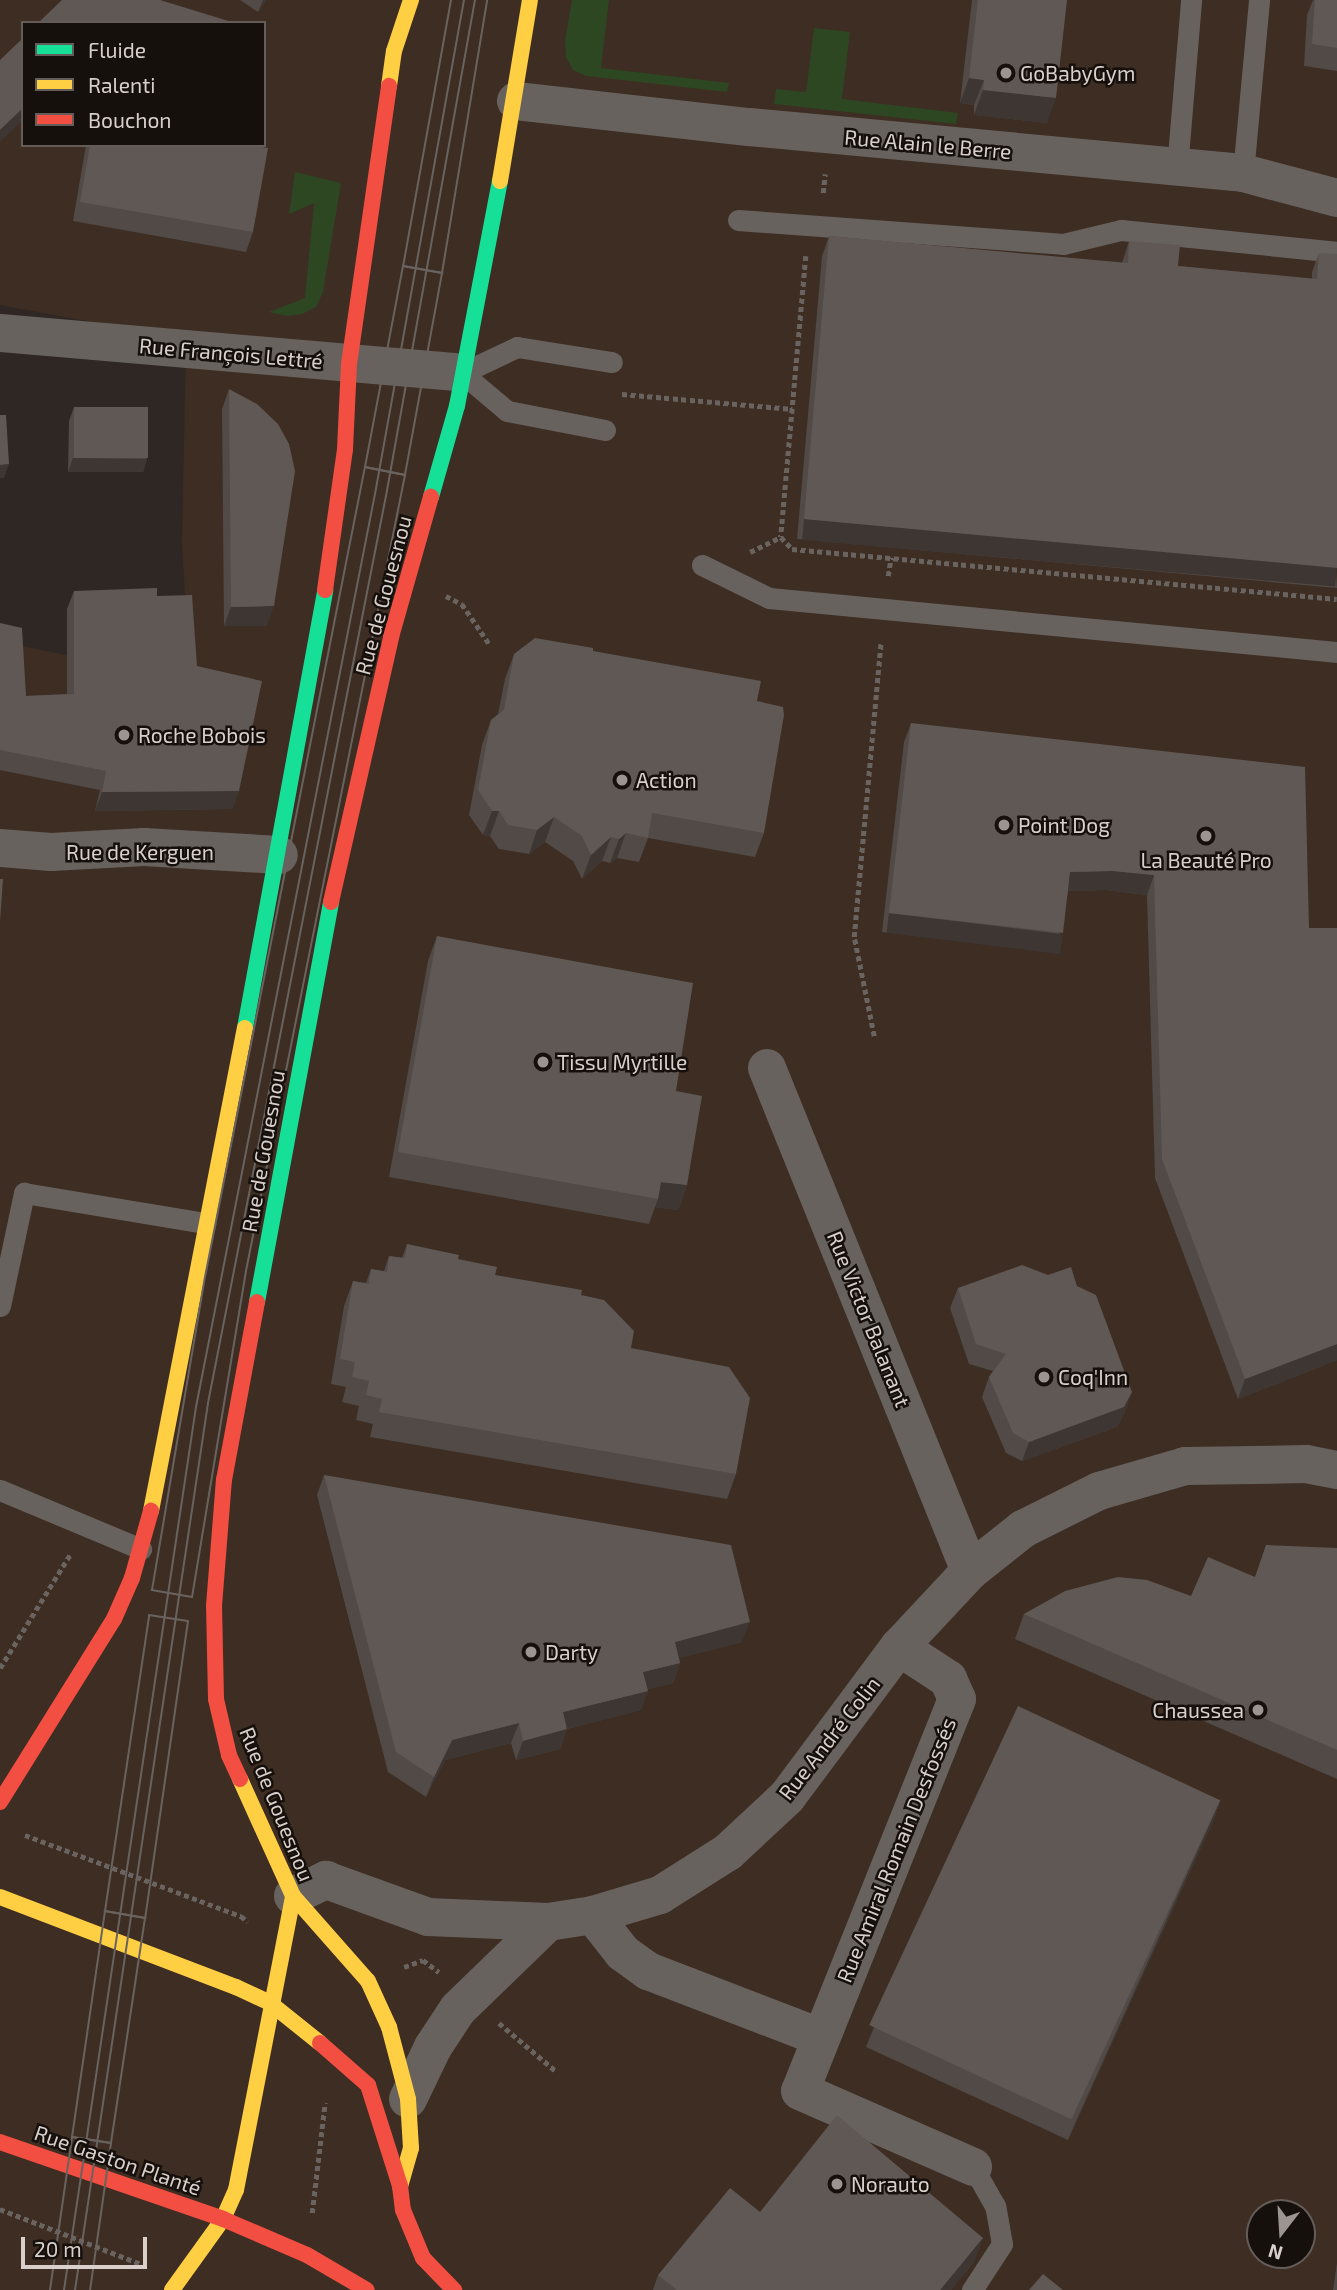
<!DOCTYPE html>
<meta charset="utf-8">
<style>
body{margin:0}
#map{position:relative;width:1337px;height:2290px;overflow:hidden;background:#2e2723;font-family:"Exo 2",sans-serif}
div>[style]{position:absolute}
.built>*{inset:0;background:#3e2d22}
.green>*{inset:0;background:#2d4722}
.path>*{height:4.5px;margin-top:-2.25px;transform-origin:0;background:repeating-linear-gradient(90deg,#6a6461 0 5px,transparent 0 8.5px)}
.lane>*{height:21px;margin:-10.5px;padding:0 10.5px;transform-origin:10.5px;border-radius:10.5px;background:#68625e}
.street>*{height:38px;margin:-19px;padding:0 19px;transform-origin:19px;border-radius:19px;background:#68625e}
.fast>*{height:16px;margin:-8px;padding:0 8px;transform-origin:8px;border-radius:8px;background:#16e098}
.slow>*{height:16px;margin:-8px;padding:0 8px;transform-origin:8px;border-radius:8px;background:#ffcf43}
.jam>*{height:16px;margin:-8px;padding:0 8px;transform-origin:8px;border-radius:8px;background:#f24e42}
.tram>*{height:2px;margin:-1px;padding:0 1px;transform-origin:1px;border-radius:1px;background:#696360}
.wall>*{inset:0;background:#514a46}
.shaded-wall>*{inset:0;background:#3d3632;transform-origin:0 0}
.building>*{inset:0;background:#605854;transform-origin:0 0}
.dots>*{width:19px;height:19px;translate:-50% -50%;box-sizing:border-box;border:4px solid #16100d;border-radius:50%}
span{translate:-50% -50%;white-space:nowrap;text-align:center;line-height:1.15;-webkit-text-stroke:5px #16100d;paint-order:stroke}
.poi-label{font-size:21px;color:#d8cfca}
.left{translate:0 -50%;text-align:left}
.right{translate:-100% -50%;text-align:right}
.street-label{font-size:21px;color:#d8cfca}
.legend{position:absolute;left:21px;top:21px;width:245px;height:126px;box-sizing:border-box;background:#16100d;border:2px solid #645c59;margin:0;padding:9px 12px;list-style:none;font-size:21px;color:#d8cfca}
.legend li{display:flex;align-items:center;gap:14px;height:35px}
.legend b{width:35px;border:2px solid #645c59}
.north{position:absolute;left:1246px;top:2199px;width:70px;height:70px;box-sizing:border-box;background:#16100d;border:2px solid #645c59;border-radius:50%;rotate:197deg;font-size:19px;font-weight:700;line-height:28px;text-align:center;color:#d8cfca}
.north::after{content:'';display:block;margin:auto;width:24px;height:32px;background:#9c9490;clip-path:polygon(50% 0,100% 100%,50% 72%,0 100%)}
.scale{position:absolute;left:21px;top:2237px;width:126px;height:32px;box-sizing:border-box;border:4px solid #d8cfca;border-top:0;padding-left:9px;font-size:21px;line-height:24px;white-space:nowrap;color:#d8cfca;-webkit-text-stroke:5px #16100d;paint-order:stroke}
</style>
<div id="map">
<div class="built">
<div style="clip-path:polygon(evenodd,0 0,1337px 0,1337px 2290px,0 2290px,0 641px,190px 682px,182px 544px,186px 339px,0 305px,0 0,23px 23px,264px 23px,264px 145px,23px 145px,23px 23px,0 0,1260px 2213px,1302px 2213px,1302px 2255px,1260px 2255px,1260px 2213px)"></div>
</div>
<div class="green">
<div style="clip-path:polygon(572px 0,609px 0,601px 68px,729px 83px,727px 92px,586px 76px,573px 70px,566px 57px,565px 41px)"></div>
<div style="clip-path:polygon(814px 28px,850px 32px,842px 99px,958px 113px,956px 124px,774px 104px,776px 89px,806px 92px)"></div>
<div style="clip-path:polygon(295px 172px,341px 183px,323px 292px,316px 307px,302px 314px,287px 316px,269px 312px,305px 298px,314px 203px,289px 214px)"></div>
</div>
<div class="path">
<div style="left:823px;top:193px;width:19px;rotate:-84deg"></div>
<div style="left:806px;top:256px;width:282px;rotate:95.1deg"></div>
<div style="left:781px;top:537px;width:16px;rotate:47deg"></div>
<div style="left:792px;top:549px;width:547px;rotate:5.24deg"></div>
<div style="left:622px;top:394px;width:171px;rotate:5deg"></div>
<div style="left:750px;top:552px;width:34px;rotate:-26deg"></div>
<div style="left:888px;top:576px;width:19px;rotate:-81deg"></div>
<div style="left:446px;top:596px;width:18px;rotate:27deg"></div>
<div style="left:462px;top:604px;width:50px;rotate:55.7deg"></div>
<div style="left:874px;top:1036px;width:101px;rotate:-101.4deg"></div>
<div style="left:854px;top:937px;width:297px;rotate:-84.8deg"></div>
<div style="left:0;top:1668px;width:135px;rotate:-58.3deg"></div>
<div style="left:25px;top:1835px;width:231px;rotate:20.6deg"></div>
<div style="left:241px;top:1916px;width:9px;rotate:41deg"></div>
<div style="left:404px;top:1967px;width:20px;rotate:-20deg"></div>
<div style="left:423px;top:1960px;width:20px;rotate:37deg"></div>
<div style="left:499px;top:2023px;width:76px;rotate:40.2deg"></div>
<div style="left:0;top:2209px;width:151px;rotate:21.3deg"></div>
<div style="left:312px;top:2213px;width:111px;rotate:-83.3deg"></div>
</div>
<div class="lane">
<div style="left:1177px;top:168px;width:169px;rotate:-85.2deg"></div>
<div style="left:1243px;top:173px;width:174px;rotate:-84.7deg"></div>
<div style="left:738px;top:220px;width:326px;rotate:4.2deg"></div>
<div style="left:1063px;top:244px;width:60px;rotate:-13.6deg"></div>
<div style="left:1121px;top:230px;width:217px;rotate:5.8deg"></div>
<div style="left:605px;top:430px;width:100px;rotate:-169deg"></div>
<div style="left:507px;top:411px;width:59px;rotate:-139.8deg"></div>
<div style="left:462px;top:373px;width:61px;rotate:-25.3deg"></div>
<div style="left:517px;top:347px;width:96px;rotate:9deg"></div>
<div style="left:702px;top:565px;width:75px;rotate:26.2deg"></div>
<div style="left:769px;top:598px;width:571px;rotate:5.43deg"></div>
<div style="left:0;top:1306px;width:116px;rotate:-78deg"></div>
<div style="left:24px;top:1193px;width:184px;rotate:9.4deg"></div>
<div style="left:0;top:1490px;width:153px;rotate:22.7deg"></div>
<div style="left:972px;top:2290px;width:55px;rotate:-56.9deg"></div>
<div style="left:1002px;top:2244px;width:39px;rotate:-100deg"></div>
<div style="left:995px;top:2206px;width:45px;rotate:-119.4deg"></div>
</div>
<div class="street">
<div style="left:516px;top:101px;width:234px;rotate:6.4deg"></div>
<div style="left:749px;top:127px;width:496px;rotate:5.3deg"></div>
<div style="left:1243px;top:173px;width:97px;rotate:14.9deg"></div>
<div style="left:0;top:333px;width:464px;rotate:4.9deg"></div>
<div style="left:0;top:848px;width:51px;rotate:4.5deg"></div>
<div style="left:51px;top:852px;width:93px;rotate:-3.1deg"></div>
<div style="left:144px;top:847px;width:135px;rotate:3.4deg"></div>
<div style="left:767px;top:1068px;width:542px;rotate:68.02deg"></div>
<div style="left:899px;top:1647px;width:59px;rotate:33.1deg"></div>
<div style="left:948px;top:1679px;width:22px;rotate:66deg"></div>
<div style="left:957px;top:1699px;width:422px;rotate:111.8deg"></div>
<div style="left:800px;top:2091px;width:189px;rotate:23.7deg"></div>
<div style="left:293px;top:1896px;width:37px;rotate:-26deg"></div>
<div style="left:326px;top:1880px;width:109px;rotate:19.9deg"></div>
<div style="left:428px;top:1917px;width:120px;rotate:2.4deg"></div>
<div style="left:548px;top:1922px;width:46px;rotate:-8.8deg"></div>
<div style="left:593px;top:1915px;width:70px;rotate:-16.6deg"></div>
<div style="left:660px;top:1895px;width:80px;rotate:-32.3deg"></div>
<div style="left:728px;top:1852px;width:81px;rotate:-43deg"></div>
<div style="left:787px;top:1797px;width:187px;rotate:-53.3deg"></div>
<div style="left:899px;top:1647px;width:104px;rotate:-46.9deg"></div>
<div style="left:970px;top:1571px;width:68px;rotate:-38.4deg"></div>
<div style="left:1023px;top:1529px;width:85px;rotate:-26.6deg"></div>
<div style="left:1099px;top:1491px;width:90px;rotate:-16.2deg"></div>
<div style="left:1185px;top:1466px;width:121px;rotate:-0.9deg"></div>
<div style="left:1306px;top:1464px;width:32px;rotate:11deg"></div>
<div style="left:593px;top:1915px;width:48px;rotate:51.7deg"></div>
<div style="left:623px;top:1953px;width:31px;rotate:36deg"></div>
<div style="left:648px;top:1971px;width:184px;rotate:21deg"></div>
<div style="left:408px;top:2099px;width:58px;rotate:-64.3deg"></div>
<div style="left:433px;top:2047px;width:45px;rotate:-56.7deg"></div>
<div style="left:458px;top:2009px;width:125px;rotate:-44deg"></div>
</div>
<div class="fast">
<div style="left:431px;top:497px;width:95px;rotate:-74.1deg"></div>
<div style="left:457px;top:406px;width:229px;rotate:-79.2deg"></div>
<div style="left:245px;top:1028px;width:445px;rotate:-79.6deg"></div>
<div style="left:257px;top:1302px;width:407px;rotate:-79.5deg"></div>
</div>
<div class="slow">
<div style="left:389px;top:86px;width:35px;rotate:-82deg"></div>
<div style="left:394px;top:51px;width:54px;rotate:-71.6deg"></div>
<div style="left:500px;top:181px;width:183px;rotate:-80.6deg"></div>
<div style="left:151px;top:1511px;width:492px;rotate:-79deg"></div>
<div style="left:240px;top:1779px;width:128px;rotate:65.6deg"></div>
<div style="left:293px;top:1896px;width:113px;rotate:48.6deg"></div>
<div style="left:368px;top:1981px;width:51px;rotate:65.5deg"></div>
<div style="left:389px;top:2027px;width:74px;rotate:75.2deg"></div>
<div style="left:408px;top:2099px;width:49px;rotate:86.5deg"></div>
<div style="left:411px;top:2148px;width:40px;rotate:106deg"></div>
<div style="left:0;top:1897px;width:253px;rotate:20.9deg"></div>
<div style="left:236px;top:1987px;width:38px;rotate:25deg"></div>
<div style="left:270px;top:2003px;width:64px;rotate:38.7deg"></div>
<div style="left:172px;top:2290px;width:87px;rotate:-54.3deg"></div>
<div style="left:223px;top:2219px;width:32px;rotate:-66deg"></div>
<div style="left:236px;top:2190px;width:299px;rotate:-79deg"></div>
</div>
<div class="jam">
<div style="left:325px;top:590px;width:142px;rotate:-81.9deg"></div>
<div style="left:345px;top:449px;width:85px;rotate:-87.3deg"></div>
<div style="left:349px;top:364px;width:281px;rotate:-81.8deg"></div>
<div style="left:331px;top:902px;width:272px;rotate:-77.2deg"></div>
<div style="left:391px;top:637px;width:146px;rotate:-74.1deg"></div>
<div style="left:240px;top:1779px;width:26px;rotate:-115deg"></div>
<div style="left:229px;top:1755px;width:57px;rotate:-103.1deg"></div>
<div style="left:216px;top:1699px;width:93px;rotate:-91.2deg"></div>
<div style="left:214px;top:1606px;width:126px;rotate:-85.5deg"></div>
<div style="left:224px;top:1480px;width:181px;rotate:-79.5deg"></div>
<div style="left:0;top:1802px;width:216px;rotate:-58.1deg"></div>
<div style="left:114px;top:1619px;width:45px;rotate:-66.3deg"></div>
<div style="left:132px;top:1578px;width:70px;rotate:-74.2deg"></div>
<div style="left:320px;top:2043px;width:64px;rotate:41.2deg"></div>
<div style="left:368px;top:2085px;width:106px;rotate:72.4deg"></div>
<div style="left:400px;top:2186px;width:24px;rotate:83deg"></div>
<div style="left:403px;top:2210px;width:52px;rotate:67.4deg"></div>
<div style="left:423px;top:2258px;width:45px;rotate:45.9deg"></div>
<div style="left:0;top:2142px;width:236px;rotate:19deg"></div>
<div style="left:223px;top:2219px;width:91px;rotate:23.2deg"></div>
<div style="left:307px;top:2255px;width:69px;rotate:30.3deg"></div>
</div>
<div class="tram">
<div style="left:451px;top:0;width:270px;rotate:100.2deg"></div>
<div style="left:403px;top:266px;width:40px;rotate:10deg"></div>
<div style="left:442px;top:273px;width:277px;rotate:-80.6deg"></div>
<div style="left:403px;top:266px;width:40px;rotate:10deg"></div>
<div style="left:442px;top:273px;width:205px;rotate:100.4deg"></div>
<div style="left:405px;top:475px;width:41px;rotate:-168.7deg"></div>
<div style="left:365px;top:467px;width:205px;rotate:-79.3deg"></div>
<div style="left:365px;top:467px;width:41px;rotate:11.3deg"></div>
<div style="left:405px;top:475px;width:812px;rotate:101.3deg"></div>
<div style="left:246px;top:1271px;width:330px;rotate:99.4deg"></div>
<div style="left:192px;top:1597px;width:41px;rotate:-170.1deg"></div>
<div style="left:152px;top:1590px;width:317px;rotate:-80.4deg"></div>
<div style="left:205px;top:1277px;width:826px;rotate:-78.83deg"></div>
<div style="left:149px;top:1615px;width:39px;rotate:9deg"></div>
<div style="left:188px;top:1621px;width:300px;rotate:98.2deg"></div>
<div style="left:145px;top:1918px;width:41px;rotate:-170.1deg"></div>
<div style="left:105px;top:1911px;width:299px;rotate:-81.5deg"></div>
<div style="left:105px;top:1911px;width:41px;rotate:9.9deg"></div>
<div style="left:145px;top:1918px;width:228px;rotate:98.6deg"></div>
<div style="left:111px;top:2143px;width:39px;rotate:-171deg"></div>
<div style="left:72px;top:2137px;width:228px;rotate:-81.7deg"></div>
<div style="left:50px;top:2290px;width:155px;rotate:-81.8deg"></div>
<div style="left:72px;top:2137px;width:39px;rotate:9deg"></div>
<div style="left:111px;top:2143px;width:148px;rotate:98.1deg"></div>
<div style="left:64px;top:2290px;width:893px;rotate:-81.5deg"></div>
<div style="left:196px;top:1407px;width:930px;rotate:-78.91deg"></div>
<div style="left:375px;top:494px;width:502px;rotate:-79.79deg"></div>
<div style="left:75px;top:2290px;width:897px;rotate:-81.47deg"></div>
<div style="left:208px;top:1403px;width:924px;rotate:-78.9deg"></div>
<div style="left:386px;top:496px;width:504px;rotate:-79.83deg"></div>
</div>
<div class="wall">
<div style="clip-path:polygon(240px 0,266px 0,258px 12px)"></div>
<div style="clip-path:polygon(972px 0,1067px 0,1047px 123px,974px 115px,974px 105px,960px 103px)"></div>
<div style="clip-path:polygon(1313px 0,1337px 0,1337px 71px,1304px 66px,1307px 15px)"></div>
<div style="clip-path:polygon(86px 145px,252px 145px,253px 232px,246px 252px,73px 221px)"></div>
<div style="clip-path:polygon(829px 236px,1122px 263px,1129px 241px,1178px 266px,1312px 279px,1312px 272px,1319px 253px,1337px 588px,797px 539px,822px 256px)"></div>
<div style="clip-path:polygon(229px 389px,267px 626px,224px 626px,222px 409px)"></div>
<div style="clip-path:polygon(74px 407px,147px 459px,143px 472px,68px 472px,69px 421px)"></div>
<div style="clip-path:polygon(74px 591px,157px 596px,197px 666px,239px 791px,232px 809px,95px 811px,100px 790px,0 770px,0 623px,26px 696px,67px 694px,67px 609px)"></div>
<div style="clip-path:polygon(593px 651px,757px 701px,764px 833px,755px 857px,648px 838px,639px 862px,617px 858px,610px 863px,602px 861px,582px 879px,573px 861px,545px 842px,529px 854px,499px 849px,490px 836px,483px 835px,469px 815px,482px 745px,491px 720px,498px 714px,505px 679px,514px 654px)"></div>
<div style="clip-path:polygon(911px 723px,1309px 928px,1337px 928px,1337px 1360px,1238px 1399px,1155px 1178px,1147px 895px,1106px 890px,1068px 891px,1056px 952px,882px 932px,904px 742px)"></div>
<div style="clip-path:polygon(437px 936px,676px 1091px,687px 1185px,678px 1210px,655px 1207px,649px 1224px,389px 1177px,428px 961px)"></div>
<div style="clip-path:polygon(407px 1244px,458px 1259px,495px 1275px,581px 1295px,631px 1348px,736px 1474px,727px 1499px,370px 1437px,373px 1424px,356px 1420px,359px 1406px,342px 1402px,346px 1387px,331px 1384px,344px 1306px,353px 1281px,366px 1283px,371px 1269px,384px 1271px,389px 1256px,402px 1258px)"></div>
<div style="clip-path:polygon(958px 1288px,1125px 1412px,1117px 1427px,1022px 1461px,1006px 1453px,982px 1397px,989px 1377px,993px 1371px,969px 1364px,950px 1308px)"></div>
<div style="clip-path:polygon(324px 1475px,742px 1642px,679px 1658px,680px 1663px,673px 1683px,648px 1689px,641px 1710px,567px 1729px,560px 1749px,516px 1760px,511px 1743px,445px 1760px,426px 1797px,388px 1772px,317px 1495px)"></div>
<div style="clip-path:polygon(1337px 1548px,1337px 1779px,1015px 1639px,1024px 1614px,1191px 1596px,1255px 1577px)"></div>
<div style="clip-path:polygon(1221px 1799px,1214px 1819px,1068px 2140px,866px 2047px,874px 2027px)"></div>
<div style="clip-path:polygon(760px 2212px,974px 2262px,951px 2290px,653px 2290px,658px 2275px)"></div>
<div style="clip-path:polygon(1337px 2263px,1337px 2290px,1333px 2290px)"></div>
</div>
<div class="shaded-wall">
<div style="clip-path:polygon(263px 0,266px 0,258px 12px)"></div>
<div style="clip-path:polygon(969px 78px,984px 80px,974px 105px,960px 103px)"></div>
<div style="clip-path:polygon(983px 90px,1056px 98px,1047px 123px,974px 115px)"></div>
<div style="clip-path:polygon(23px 108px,23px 120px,0 142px,0 130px)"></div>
<div style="clip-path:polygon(73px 458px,147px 459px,143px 472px,68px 472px)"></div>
<div style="clip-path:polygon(9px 464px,4px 478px,0 478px,0 465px)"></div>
<div style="left:804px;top:519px;width:535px;height:21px;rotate:5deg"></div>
<div style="clip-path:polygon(274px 606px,267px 626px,224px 626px,231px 607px)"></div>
<div style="clip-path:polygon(239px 791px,232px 809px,95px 811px,102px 792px)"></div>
<div style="clip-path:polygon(492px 811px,499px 811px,490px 836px,483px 835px)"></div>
<div style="clip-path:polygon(554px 817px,545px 842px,529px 854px,537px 830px)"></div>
<div style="clip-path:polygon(626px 833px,617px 858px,610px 863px,619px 839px)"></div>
<div style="clip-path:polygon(611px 837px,602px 861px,582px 879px,591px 855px)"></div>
<div style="clip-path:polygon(1113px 871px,1154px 875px,1147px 895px,1106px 890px,1063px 891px,1070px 872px)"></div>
<div style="left:889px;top:913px;width:175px;height:20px;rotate:7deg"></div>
<div style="clip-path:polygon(661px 1182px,687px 1185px,678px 1210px,655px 1207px,658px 1199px)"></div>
<div style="clip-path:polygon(1337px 1344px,1337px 1360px,1238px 1399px,1245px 1379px)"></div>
<div style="clip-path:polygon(1132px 1392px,1125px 1412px,1117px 1427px,1022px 1461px,1029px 1442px)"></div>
<div style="clip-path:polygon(750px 1622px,742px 1642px,668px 1661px,675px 1642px)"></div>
<div style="clip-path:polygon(680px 1663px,673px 1683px,636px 1692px,643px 1672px)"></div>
<div style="clip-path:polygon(648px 1691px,641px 1710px,567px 1729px,560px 1749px,516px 1760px,523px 1741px,563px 1712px)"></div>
<div style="clip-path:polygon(519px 1723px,511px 1743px,445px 1760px,426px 1797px,434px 1777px,452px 1740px)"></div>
<div style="clip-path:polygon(1221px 1799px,1214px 1819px,1068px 2140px,1076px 2121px)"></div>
<div style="clip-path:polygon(983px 2238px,974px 2262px,951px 2290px,940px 2290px)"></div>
</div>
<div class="building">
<div style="clip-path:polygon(62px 0,160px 0,235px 23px,38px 23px)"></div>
<div style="clip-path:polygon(978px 0,1067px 0,1056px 98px,983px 90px,984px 80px,969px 78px)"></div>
<div style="clip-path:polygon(1315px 0,1337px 0,1337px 48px,1312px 44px)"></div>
<div style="clip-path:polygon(23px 38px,23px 108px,0 130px,0 60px)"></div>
<div style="clip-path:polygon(90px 145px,252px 145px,268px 148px,253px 232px,80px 202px)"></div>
<div style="clip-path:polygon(829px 236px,1128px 263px,1129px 241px,1180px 245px,1178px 266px,1317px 279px,1319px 253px,1337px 254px,1337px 568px,804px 519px)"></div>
<div style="clip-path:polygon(229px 389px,257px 404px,278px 424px,289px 444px,295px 471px,274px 606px,231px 607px)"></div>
<div style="left:74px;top:407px;width:74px;height:51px"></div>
<div style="clip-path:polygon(0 415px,6px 415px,9px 464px,0 465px)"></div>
<div style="clip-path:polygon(157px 588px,157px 596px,192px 595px,197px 666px,262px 681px,239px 791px,102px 792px,106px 771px,0 750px,0 623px,22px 628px,26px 696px,74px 694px,74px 591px)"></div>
<div style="clip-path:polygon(535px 638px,593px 648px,593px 651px,761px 681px,757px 701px,783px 707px,784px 715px,764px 833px,652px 813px,648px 838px,626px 833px,619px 839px,611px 837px,591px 855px,582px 836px,554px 817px,537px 830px,508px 825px,499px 811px,492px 811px,478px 790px,491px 720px,504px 710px,514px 654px)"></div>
<div style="clip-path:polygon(911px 723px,1305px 767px,1309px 928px,1337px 928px,1337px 1344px,1245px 1379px,1162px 1159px,1154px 875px,1113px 871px,1070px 872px,1063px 933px,889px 913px)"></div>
<div style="clip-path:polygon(0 879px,3px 879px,0 921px)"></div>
<div style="clip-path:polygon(437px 936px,693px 983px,676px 1091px,702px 1096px,687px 1185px,661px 1182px,658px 1199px,398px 1152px)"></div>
<div style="clip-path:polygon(407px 1244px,459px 1255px,458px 1259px,497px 1267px,495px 1275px,582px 1290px,581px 1295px,604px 1300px,634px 1331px,631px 1348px,729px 1367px,750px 1398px,736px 1474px,379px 1412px,382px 1399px,366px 1395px,369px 1381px,352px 1377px,355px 1362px,340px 1359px,353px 1281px,369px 1284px,371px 1269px,387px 1272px,389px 1256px,405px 1258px)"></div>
<div style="clip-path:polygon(1022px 1265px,1048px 1275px,1071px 1267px,1077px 1286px,1096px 1295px,1132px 1392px,1124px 1407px,1029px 1442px,1013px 1433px,989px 1377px,1006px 1354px,976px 1344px,958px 1288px)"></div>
<div style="clip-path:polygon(324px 1475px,731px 1545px,750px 1622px,675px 1642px,680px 1663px,643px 1672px,648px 1691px,563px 1712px,567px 1729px,523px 1741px,519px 1723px,452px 1740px,434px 1777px,396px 1752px)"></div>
<div style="clip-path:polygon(1266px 1545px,1337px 1548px,1337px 1750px,1024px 1614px,1065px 1591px,1118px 1577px,1147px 1580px,1191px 1596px,1208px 1557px,1255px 1577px)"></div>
<div style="left:1018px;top:1706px;width:223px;height:352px;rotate:25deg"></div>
<div style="clip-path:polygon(837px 2115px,983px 2238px,940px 2290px,677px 2290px,658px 2275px,730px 2188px,760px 2212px)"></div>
<div style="clip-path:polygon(1043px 2274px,1063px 2290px,1029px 2290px)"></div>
</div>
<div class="dots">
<div style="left:1006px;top:73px;background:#9c9490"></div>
<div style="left:124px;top:735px;background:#9c9490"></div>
<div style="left:622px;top:780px;background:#9c9490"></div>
<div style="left:1004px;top:825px;background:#9c9490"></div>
<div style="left:1206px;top:836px;background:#9c9490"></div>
<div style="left:543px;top:1062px;background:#9c9490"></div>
<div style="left:1044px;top:1377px;background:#9c9490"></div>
<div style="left:531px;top:1652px;background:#9c9490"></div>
<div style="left:1258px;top:1710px;background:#9c9490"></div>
<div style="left:837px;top:2184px;background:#9c9490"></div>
</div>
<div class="poi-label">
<span class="left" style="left:1020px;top:73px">GoBabyGym</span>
<span class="left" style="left:138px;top:735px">Roche Bobois</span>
<span class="left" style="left:636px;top:780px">Action</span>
<span class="left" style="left:1018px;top:825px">Point Dog</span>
<span style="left:1206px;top:860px">La Beauté Pro</span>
<span class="left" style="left:557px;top:1062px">Tissu Myrtille</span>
<span class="left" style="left:1058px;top:1377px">Coq'Inn</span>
<span class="left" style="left:545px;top:1652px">Darty</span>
<span class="right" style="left:1244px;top:1710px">Chaussea</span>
<span class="left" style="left:851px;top:2184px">Norauto</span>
</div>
<div class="street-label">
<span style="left:928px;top:144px;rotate:5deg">Rue Alain le Berre</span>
<span style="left:231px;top:353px;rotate:5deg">Rue François Lettré</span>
<span style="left:383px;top:595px;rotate:-75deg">Rue de Gouesnou</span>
<span style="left:140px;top:852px">Rue de Kerguen</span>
<span style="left:263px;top:1151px;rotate:-80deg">Rue de Gouesnou</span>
<span style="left:869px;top:1319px;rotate:68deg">Rue Victor Balanant</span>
<span style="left:829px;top:1738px;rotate:-52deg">Rue André Colin</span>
<span style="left:277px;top:1804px;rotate:68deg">Rue de Gouesnou</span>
<span style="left:896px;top:1850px;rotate:-68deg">Rue Amiral Romain Desfossés</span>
<span style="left:118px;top:2160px;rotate:19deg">Rue Gaston Planté</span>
</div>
<ul class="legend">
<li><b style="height:9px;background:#16e098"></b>Fluide</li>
<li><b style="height:9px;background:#ffcf43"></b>Ralenti</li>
<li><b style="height:9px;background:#f24e42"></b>Bouchon</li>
</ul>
<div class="north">N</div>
<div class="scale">20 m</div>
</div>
